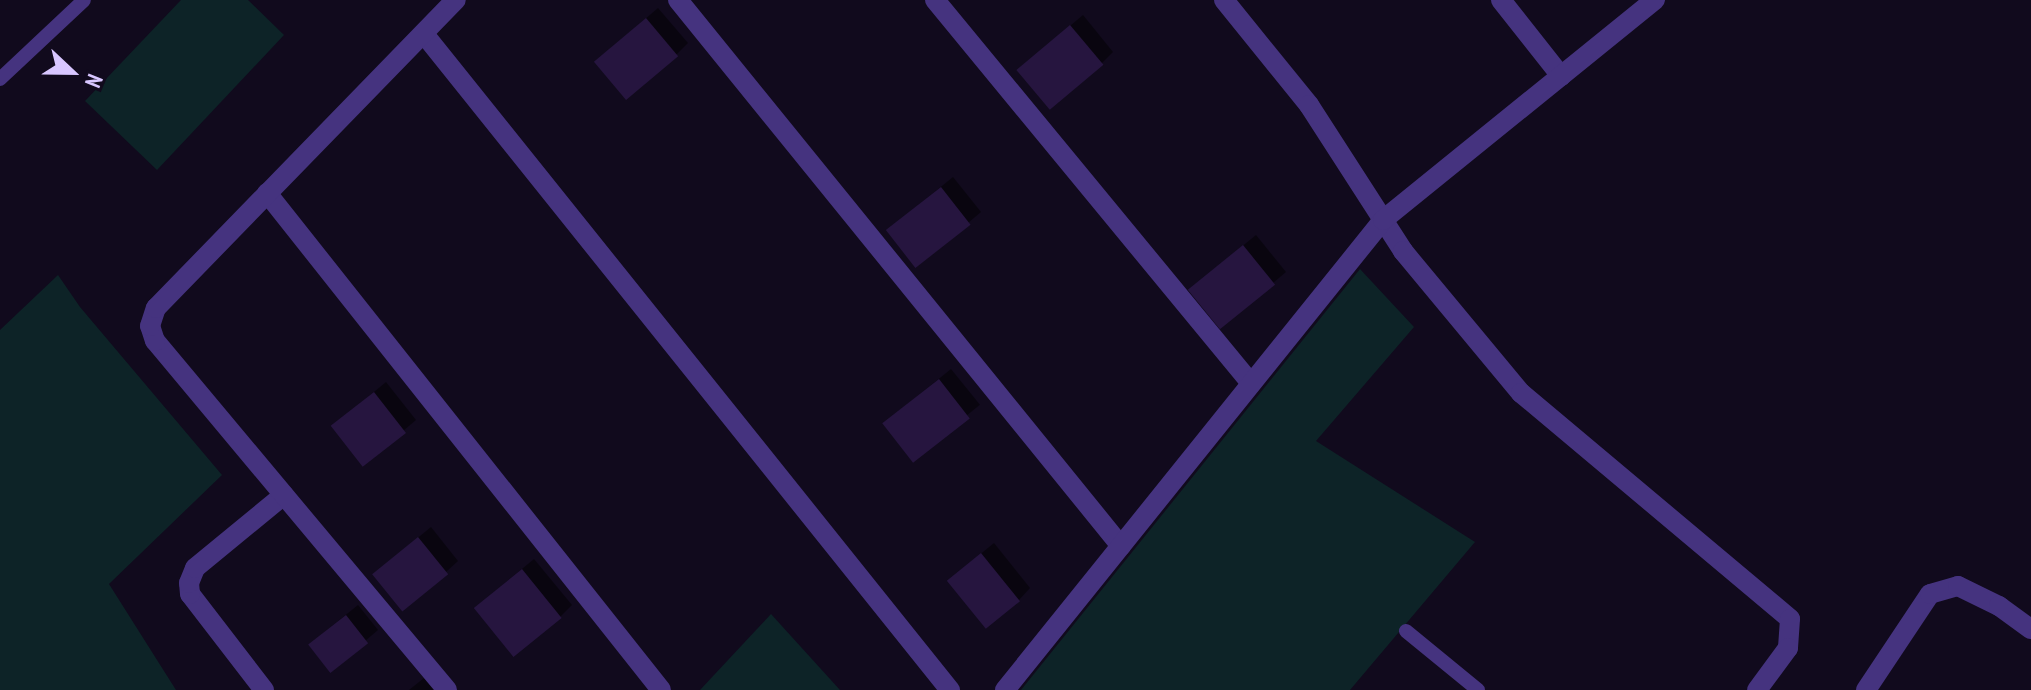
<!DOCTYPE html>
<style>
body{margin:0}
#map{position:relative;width:2031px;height:690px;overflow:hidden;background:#110a1d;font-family:"PT Sans Narrow",sans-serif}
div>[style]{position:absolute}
.green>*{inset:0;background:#0d2327}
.shadow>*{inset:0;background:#0007;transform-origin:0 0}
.building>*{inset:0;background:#26153f;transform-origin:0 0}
.service>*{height:14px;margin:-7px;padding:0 7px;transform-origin:7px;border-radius:7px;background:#45337f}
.minor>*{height:20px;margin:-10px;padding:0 10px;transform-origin:10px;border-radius:10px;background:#45337f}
span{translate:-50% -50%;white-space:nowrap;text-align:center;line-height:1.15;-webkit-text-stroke:6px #110a1d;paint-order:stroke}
.north{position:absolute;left:32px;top:32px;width:80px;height:80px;-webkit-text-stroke:6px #110a1d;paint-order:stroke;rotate:112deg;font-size:22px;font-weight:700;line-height:32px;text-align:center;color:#d8c6ff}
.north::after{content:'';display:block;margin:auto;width:28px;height:36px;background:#d8c6ff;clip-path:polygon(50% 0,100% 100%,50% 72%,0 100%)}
</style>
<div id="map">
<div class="green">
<div style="clip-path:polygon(181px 0,248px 0,284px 35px,157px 170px,85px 101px)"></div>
<div style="clip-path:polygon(1360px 269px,1414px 327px,1316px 441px,1475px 542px,1350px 690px,1021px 690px)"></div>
<div style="clip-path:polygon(58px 275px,80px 307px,222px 475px,109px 584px,176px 690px,0 690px,0 330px)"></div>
<div style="clip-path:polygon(771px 614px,840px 690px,700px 690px)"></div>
</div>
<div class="shadow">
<div style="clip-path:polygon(658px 8px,688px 43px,676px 55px,596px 61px)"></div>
<div style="clip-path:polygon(1083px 15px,1113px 52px,1101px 64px,1019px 69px)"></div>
<div style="clip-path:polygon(953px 177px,981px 212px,917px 266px,900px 220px)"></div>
<div style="clip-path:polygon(1256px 235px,1286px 272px,1220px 328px,1202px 279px)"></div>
<div style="left:951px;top:369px;width:46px;height:86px;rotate:51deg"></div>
<div style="clip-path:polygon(386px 382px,416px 420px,364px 464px,345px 416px)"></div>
<div style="clip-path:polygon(431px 527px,458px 561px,446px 572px,387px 563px)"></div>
<div style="clip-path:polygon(994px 543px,1030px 588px,1019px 600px,961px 570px)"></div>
<div style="clip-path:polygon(534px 559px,572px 605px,560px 617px,488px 597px)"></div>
<div style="clip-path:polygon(358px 605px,378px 630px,331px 670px,322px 634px)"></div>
<div style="clip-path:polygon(424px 678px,434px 690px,409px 690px)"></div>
</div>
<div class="building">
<div style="left:646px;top:18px;width:50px;height:68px;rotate:50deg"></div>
<div style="left:1070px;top:25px;width:52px;height:70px;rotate:50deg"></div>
<div style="left:941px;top:187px;width:48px;height:70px;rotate:52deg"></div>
<div style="left:1243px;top:245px;width:51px;height:71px;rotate:51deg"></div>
<div style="left:939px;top:379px;width:50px;height:72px;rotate:52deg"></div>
<div style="left:374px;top:392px;width:52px;height:55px;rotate:52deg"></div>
<div style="left:418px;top:537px;width:48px;height:59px;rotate:51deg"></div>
<div style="left:981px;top:553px;width:62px;height:44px;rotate:51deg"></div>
<div style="left:522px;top:569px;width:63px;height:62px;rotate:51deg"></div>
<div style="left:346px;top:615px;width:36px;height:48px;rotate:52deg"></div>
</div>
<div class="service">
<div style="left:0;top:79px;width:115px;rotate:-43.2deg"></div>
<div style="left:1406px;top:631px;width:93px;rotate:39.3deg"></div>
</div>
<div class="minor">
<div style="left:678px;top:0;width:703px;rotate:50.95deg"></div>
<div style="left:935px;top:0;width:497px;rotate:50.5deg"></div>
<div style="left:1224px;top:0;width:135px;rotate:51deg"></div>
<div style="left:1309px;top:105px;width:174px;rotate:57.2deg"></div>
<div style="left:1403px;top:251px;width:185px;rotate:50.3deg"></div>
<div style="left:1521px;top:393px;width:351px;rotate:40deg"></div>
<div style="left:1790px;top:619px;width:29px;rotate:94deg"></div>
<div style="left:1788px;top:648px;width:52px;rotate:126.4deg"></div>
<div style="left:1501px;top:0;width:97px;rotate:51.7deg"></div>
<div style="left:424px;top:34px;width:841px;rotate:51.28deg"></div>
<div style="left:267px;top:193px;width:634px;rotate:51.59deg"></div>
<div style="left:264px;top:690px;width:121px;rotate:-127.6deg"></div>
<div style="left:190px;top:594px;width:11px;rotate:-95deg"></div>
<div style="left:189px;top:583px;width:16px;rotate:-68deg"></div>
<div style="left:195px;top:568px;width:115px;rotate:-39.4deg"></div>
<div style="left:447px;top:690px;width:455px;rotate:-129.9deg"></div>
<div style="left:155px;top:341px;width:16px;rotate:-108deg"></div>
<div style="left:150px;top:326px;width:19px;rotate:-72deg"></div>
<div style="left:156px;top:308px;width:430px;rotate:-45.8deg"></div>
<div style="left:1005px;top:690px;width:603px;rotate:-51.19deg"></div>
<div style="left:1383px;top:220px;width:350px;rotate:-39deg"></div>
<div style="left:1866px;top:690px;width:115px;rotate:-56.3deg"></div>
<div style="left:1930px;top:594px;width:29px;rotate:-16deg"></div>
<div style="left:1958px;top:586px;width:46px;rotate:26deg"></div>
<div style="left:1999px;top:606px;width:39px;rotate:36deg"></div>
</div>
<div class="north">N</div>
</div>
